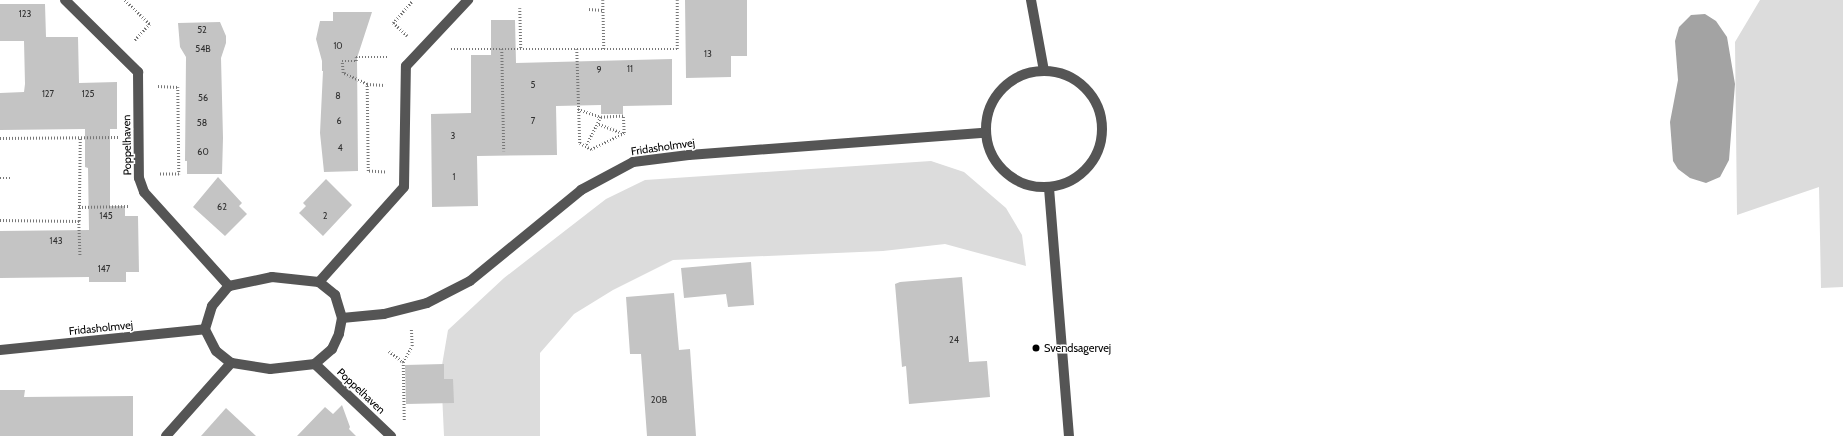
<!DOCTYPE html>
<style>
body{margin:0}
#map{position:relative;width:1843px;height:436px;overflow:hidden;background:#fff;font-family:Cabin,sans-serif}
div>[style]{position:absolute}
.green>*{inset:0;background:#dcdcdc}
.water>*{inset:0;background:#a3a3a3}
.building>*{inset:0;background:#c4c4c4}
.path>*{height:2.5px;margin-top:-1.25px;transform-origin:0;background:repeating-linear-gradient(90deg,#777 0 1px,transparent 0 3px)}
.minor>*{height:10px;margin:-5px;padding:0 5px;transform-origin:5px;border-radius:5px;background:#555}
.minor>.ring{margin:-5px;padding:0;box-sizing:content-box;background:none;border:10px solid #555;border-radius:50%}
.dots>*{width:11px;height:11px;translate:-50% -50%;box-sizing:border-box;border:2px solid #fff;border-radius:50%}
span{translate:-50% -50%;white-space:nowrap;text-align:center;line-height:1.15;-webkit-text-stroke:3px #fff;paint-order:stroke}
.number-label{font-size:9px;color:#313131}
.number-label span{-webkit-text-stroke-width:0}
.street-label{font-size:11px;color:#000}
.poi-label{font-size:11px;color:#000}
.left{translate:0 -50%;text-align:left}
</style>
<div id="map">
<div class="green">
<div style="clip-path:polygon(1760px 0,1843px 0,1843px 287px,1821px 288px,1819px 187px,1737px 215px,1735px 42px)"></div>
<div style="clip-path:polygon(931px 161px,964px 172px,1006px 208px,1022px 235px,1026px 266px,945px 244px,883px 251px,673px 260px,613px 290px,574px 314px,540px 353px,540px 436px,444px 436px,441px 371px,448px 330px,504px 278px,606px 199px,645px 180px)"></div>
</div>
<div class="water">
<div style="clip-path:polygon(1705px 14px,1716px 21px,1727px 37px,1735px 84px,1729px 160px,1720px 177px,1706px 183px,1690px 178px,1678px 169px,1673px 161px,1670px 122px,1678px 80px,1675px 41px,1679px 27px,1691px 15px)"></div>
</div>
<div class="building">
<div style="clip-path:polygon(685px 0,747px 0,747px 56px,731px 56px,731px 77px,686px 78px)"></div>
<div style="clip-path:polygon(0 4px,45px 4px,46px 37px,78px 37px,79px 83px,117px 82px,117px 129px,110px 129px,110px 206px,125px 206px,125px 216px,138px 216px,139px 272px,126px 272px,126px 282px,89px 282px,89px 277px,0 278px,0 231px,89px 230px,88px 168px,85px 167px,85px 129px,0 130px,0 93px,24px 92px,25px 84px,24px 41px,0 41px)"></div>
<div style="clip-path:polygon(333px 12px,372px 12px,357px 58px,358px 171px,324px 172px,320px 133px,323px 71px,322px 71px,322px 61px,316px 39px,320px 21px,333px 21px)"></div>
<div style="clip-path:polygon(491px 20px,515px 20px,516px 63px,672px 59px,672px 105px,623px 106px,623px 114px,601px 114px,601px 105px,556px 106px,557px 155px,477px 156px,478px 206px,432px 207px,431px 114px,471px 113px,471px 55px,491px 55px)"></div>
<div style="clip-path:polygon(220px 22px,226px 36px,226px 43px,221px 58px,223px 138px,222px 174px,187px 174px,187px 161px,185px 161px,186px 57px,180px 47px,178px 23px)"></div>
<div style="clip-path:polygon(218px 177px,242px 203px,239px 206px,247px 214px,225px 236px,193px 207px)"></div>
<div style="clip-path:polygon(326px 179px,352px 205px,323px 236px,299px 213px,306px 206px,303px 203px)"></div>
<div style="clip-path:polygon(751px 262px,754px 305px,728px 307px,726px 294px,684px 298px,681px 268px)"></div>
<div style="clip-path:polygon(962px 277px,969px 362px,987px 361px,990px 397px,909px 404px,906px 366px,902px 367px,895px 284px,900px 282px)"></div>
<div style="clip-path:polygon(674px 293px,679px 350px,690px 349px,696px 436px,647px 436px,641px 354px,630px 354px,626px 297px)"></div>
<div style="clip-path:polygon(444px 364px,444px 379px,453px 379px,454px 403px,406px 404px,405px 365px)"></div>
<div style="clip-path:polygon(0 390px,25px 390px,24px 397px,133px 396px,133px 436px,0 436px)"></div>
<div style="clip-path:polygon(342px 405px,350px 427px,349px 429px,356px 436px,297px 436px,325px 407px,333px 414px)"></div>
<div style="clip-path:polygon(226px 408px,256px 436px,201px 436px)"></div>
</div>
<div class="path">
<div style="left:125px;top:0;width:35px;rotate:44deg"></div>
<div style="left:150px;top:24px;width:23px;rotate:133deg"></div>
<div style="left:603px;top:0;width:49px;rotate:88.8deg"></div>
<div style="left:520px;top:8px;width:41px;rotate:88.6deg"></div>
<div style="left:589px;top:9px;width:14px;rotate:4deg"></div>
<div style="left:407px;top:36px;width:19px;rotate:-137deg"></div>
<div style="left:393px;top:23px;width:30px;rotate:-49deg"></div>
<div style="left:451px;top:49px;width:226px"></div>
<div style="left:677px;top:49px;width:49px;rotate:-90deg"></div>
<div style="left:502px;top:49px;width:102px;rotate:88.9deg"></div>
<div style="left:577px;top:49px;width:94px;rotate:88.2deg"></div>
<div style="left:580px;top:143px;width:13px;rotate:29deg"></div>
<div style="left:591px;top:149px;width:37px;rotate:-26deg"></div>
<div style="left:624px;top:133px;width:17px;rotate:-93deg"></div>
<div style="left:623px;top:116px;width:22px;rotate:177deg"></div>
<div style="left:601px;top:117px;width:33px;rotate:117deg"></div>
<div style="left:367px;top:84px;width:26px;rotate:-155deg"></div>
<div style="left:343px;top:73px;width:12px;rotate:-95deg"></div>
<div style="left:342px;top:61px;width:14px"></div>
<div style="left:356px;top:61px;width:4px;rotate:-90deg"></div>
<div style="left:356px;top:57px;width:32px"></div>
<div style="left:158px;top:86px;width:20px;rotate:3deg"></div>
<div style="left:178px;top:87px;width:87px;rotate:89.3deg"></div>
<div style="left:179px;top:174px;width:19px;rotate:180deg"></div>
<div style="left:578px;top:109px;width:24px;rotate:19deg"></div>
<div style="left:599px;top:124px;width:26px;rotate:21deg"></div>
<div style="left:0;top:138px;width:118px;rotate:-0.5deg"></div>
<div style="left:385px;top:172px;width:17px;rotate:-177deg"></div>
<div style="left:368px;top:171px;width:87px;rotate:-90.7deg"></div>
<div style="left:367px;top:84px;width:18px;rotate:3deg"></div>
<div style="left:0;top:178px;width:12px"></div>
<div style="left:79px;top:207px;width:50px;rotate:-1.1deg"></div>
<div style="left:0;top:220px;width:79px;rotate:0.7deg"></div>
<div style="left:79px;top:221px;width:83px;rotate:-89.3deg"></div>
<div style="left:79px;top:221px;width:35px;rotate:88deg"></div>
<div style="left:389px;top:351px;width:18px;rotate:38deg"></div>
<div style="left:404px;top:420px;width:58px;rotate:-91deg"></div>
<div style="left:403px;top:362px;width:18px;rotate:-61deg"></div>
<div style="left:412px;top:346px;width:18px;rotate:-93deg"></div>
</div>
<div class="minor">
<div style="left:65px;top:0;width:103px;rotate:44.6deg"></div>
<div style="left:138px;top:72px;width:106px;rotate:89.5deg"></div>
<div style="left:139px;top:178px;width:15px;rotate:70deg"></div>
<div style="left:144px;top:192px;width:127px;rotate:47.9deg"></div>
<div style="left:1031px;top:0;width:72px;rotate:79.6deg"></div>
<div class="ring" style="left:986px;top:71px;width:106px;height:106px"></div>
<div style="left:1049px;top:188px;width:249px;rotate:85.4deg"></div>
<div style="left:272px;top:277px;width:47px;rotate:6.1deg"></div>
<div style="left:319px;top:282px;width:21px;rotate:39deg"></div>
<div style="left:335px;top:295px;width:24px;rotate:73deg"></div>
<div style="left:342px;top:318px;width:16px;rotate:101deg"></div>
<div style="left:339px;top:334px;width:17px;rotate:115deg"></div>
<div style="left:332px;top:349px;width:23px;rotate:139deg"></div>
<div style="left:315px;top:364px;width:45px;rotate:173.7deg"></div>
<div style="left:270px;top:369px;width:39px;rotate:-171deg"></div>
<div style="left:231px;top:363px;width:19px;rotate:-141deg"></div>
<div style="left:216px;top:351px;width:25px;rotate:-117deg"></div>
<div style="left:205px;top:329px;width:24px;rotate:-73deg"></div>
<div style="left:212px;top:306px;width:26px;rotate:-50deg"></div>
<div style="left:229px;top:286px;width:44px;rotate:-11.8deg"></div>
<div style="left:319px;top:282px;width:127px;rotate:-48.2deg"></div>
<div style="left:404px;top:187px;width:121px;rotate:-89.1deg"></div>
<div style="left:406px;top:66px;width:91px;rotate:-46.8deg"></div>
<div style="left:342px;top:318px;width:42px;rotate:-5.4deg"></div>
<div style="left:384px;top:314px;width:44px;rotate:-14.3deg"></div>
<div style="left:427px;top:303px;width:48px;rotate:-27.1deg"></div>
<div style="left:470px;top:281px;width:144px;rotate:-39.3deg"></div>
<div style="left:581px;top:190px;width:59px;rotate:-28.3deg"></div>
<div style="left:633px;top:162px;width:56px;rotate:-7.1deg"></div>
<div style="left:689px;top:155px;width:296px;rotate:-4.3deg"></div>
<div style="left:0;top:350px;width:206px;rotate:-5.8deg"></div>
<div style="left:315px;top:364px;width:105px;rotate:43.5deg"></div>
<div style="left:166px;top:436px;width:98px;rotate:-48.3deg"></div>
</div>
<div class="dots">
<div style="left:1036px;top:348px;background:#000"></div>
</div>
<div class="number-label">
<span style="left:25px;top:14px">123</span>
<span style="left:202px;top:30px">52</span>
<span style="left:338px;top:46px">10</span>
<span style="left:203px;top:49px">54B</span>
<span style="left:708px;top:54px">13</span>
<span style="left:630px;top:69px">11</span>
<span style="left:599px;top:70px">9</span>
<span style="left:533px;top:85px">5</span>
<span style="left:48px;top:94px">127</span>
<span style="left:88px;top:94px">125</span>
<span style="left:338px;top:96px">8</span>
<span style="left:203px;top:98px">56</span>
<span style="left:339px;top:121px">6</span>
<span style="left:533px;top:121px">7</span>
<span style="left:202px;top:123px">58</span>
<span style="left:453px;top:136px">3</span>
<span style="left:340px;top:148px">4</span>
<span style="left:203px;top:152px">60</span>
<span style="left:454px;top:177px">1</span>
<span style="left:222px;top:207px">62</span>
<span style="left:106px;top:216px">145</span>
<span style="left:325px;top:216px">2</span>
<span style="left:56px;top:241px">143</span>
<span style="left:104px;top:269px">147</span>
<span style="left:954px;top:340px">24</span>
<span style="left:659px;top:400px">20B</span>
</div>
<div class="street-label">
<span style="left:127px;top:145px;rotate:-91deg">Poppelhaven</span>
<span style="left:663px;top:147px;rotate:-8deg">Fridasholmvej</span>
<span style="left:101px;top:328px;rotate:-6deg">Fridasholmvej</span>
<span style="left:361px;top:391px;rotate:43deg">Poppelhaven</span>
</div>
<div class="poi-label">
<span class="left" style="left:1044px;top:348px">Svendsagervej</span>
</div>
</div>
